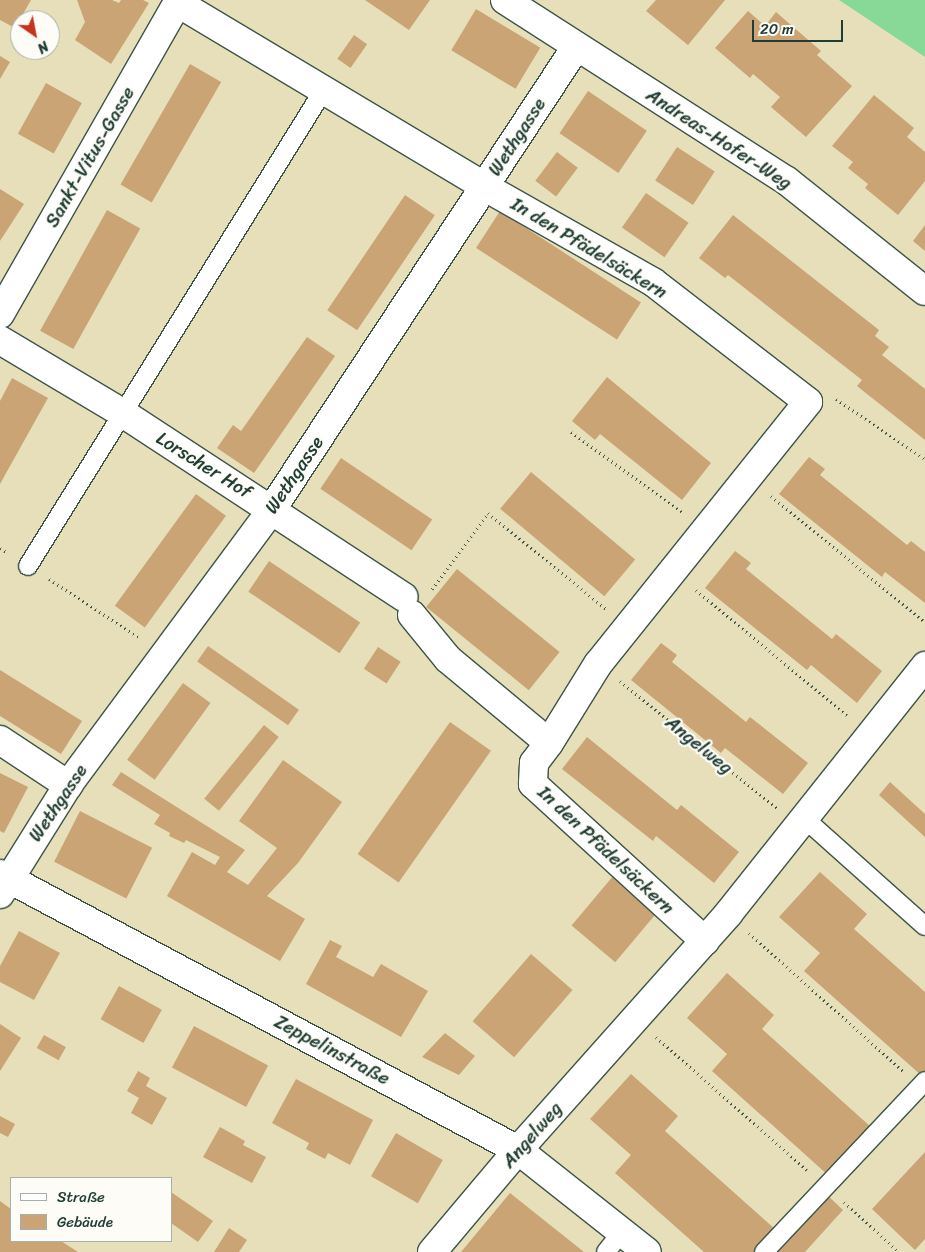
<!DOCTYPE html>
<meta charset="utf-8">
<style>
body{margin:0}
#map{position:relative;width:925px;height:1252px;overflow:hidden;background:#e7dfba;font-family:Sriracha,sans-serif}
div>[style]{position:absolute}
.green>*{inset:0;background:#88d898}
.building>*{inset:0;background:#caa475;transform-origin:0 0}
.path>*{height:3px;margin-top:-1.5px;transform-origin:0;background:repeating-linear-gradient(90deg,#3d5548 0 1px,transparent 0 5px)}
.roads{filter:drop-shadow(1px 0 #3d5548) drop-shadow(-1px 0 #3d5548) drop-shadow(0 1px #3d5548) drop-shadow(0 -1px #3d5548)}
.lane>*{height:18px;margin:-9px;padding:0 9px;transform-origin:9px;border-radius:9px;background:#fff}
.street>*{height:28px;margin:-14px;padding:0 14px;transform-origin:14px;border-radius:14px;background:#fff}
span{translate:-50% -50%;white-space:nowrap;text-align:center;line-height:1.15;-webkit-text-stroke:4.5px #fdfcf7;paint-order:stroke}
.street-label{font-size:19px;color:#1f3d34}
.legend{position:absolute;left:10px;top:1177px;width:162px;height:65px;box-sizing:border-box;background:#fdfcf7;border:1px solid #a4b0a9;margin:0;padding:6px 9px;list-style:none;font-size:15px;color:#1f3d34}
.legend li{display:flex;align-items:center;gap:10px;height:25px}
.legend b{width:25px;border:1px solid #a4b0a9}
.north{position:absolute;left:10px;top:10px;width:50px;height:50px;box-sizing:border-box;background:#fdfcf7;border:1px solid #a4b0a9;border-radius:50%;rotate:147deg;font-size:14px;font-weight:700;line-height:20px;text-align:center;color:#1f3d34}
.north::after{content:'';display:block;margin:auto;width:18px;height:22px;background:#c8321e;clip-path:polygon(50% 0,100% 100%,50% 72%,0 100%)}
.scale{position:absolute;left:752px;top:20px;width:91px;height:22px;box-sizing:border-box;border:2px solid #1f3d34;border-top:0;padding-left:6px;font-size:15px;line-height:18px;white-space:nowrap;color:#1f3d34;-webkit-text-stroke:4px #fdfcf7;paint-order:stroke}
</style>
<div id="map">
<div class="green">
<div style="clip-path:polygon(839px 0,925px 0,925px 57px)"></div>
</div>
<div class="building">
<div style="clip-path:polygon(0 0,31px 0,15px 28px,0 20px)"></div>
<div style="clip-path:polygon(77px 0,112px 0,119px 3px,121px 0,143px 0,149px 3px,111px 64px,75px 40px,85px 22px)"></div>
<div style="clip-path:polygon(365px 0,430px 0,409px 30px)"></div>
<div style="clip-path:polygon(656px 0,725px 0,688px 45px,646px 11px)"></div>
<div style="left:476px;top:9px;width:75px;height:48px;rotate:31deg"></div>
<div style="clip-path:polygon(748px 11px,765px 26px,776px 12px,821px 51px,817px 55px,852px 86px,806px 137px,771px 107px,780px 97px,753px 74px,750px 78px,715px 48px)"></div>
<div style="left:354px;top:35px;width:16px;height:29px;rotate:35deg"></div>
<div style="clip-path:polygon(0 56px,10px 62px,0 79px)"></div>
<div style="left:190px;top:64px;width:36px;height:139px;rotate:30deg"></div>
<div style="left:46px;top:83px;width:41px;height:58px;rotate:29deg"></div>
<div style="left:588px;top:91px;width:71px;height:51px;rotate:34deg"></div>
<div style="clip-path:polygon(874px 95px,914px 128px,907px 137px,925px 152px,925px 181px,898px 215px,865px 188px,868px 184px,848px 168px,853px 162px,832px 146px)"></div>
<div style="left:677px;top:147px;width:45px;height:40px;rotate:33deg"></div>
<div style="left:557px;top:152px;width:26px;height:36px;rotate:37deg"></div>
<div style="clip-path:polygon(0 189px,24px 204px,0 241px)"></div>
<div style="left:646px;top:193px;width:52px;height:42px;rotate:35deg"></div>
<div style="left:405px;top:195px;width:36px;height:139px;rotate:34deg"></div>
<div style="left:107px;top:210px;width:38px;height:138px;rotate:29deg"></div>
<div style="left:500px;top:211px;width:168px;height:44px;rotate:33deg"></div>
<div style="clip-path:polygon(733px 215px,879px 330px,875px 336px,889px 347px,882px 355px,925px 389px,925px 440px,857px 386px,862px 380px,728px 275px,725px 278px,699px 258px)"></div>
<div style="clip-path:polygon(925px 225px,925px 251px,913px 241px)"></div>
<div style="clip-path:polygon(307px 337px,335px 356px,254px 473px,217px 448px,233px 425px,241px 431px)"></div>
<div style="clip-path:polygon(607px 377px,711px 463px,682px 500px,600px 434px,595px 440px,572px 421px)"></div>
<div style="clip-path:polygon(12px 378px,48px 398px,0 484px,0 401px)"></div>
<div style="clip-path:polygon(809px 457px,825px 469px,820px 475px,907px 545px,911px 541px,925px 552px,925px 603px,885px 572px,882px 577px,779px 494px)"></div>
<div style="left:341px;top:458px;width:110px;height:37px;rotate:34deg"></div>
<div style="left:531px;top:472px;width:136px;height:48px;rotate:40deg"></div>
<div style="left:196px;top:494px;width:37px;height:138px;rotate:36deg"></div>
<div style="clip-path:polygon(735px 551px,751px 563px,746px 569px,832px 639px,836px 634px,882px 671px,857px 703px,811px 665px,807px 670px,705px 588px)"></div>
<div style="left:269px;top:561px;width:110px;height:37px;rotate:34deg"></div>
<div style="left:457px;top:569px;width:132px;height:49px;rotate:39deg"></div>
<div style="clip-path:polygon(661px 643px,677px 655px,672px 662px,746px 722px,750px 717px,808px 763px,783px 794px,725px 748px,721px 753px,631px 680px)"></div>
<div style="left:208px;top:646px;width:111px;height:19px;rotate:35deg"></div>
<div style="left:378px;top:647px;width:27px;height:26px;rotate:33deg"></div>
<div style="clip-path:polygon(0 670px,82px 721px,61px 754px,0 716px)"></div>
<div style="left:183px;top:683px;width:34px;height:95px;rotate:36deg"></div>
<div style="left:450px;top:722px;width:50px;height:161px;rotate:35deg"></div>
<div style="left:264px;top:725px;width:19px;height:95px;rotate:39deg"></div>
<div style="clip-path:polygon(587px 737px,677px 810px,681px 805px,739px 852px,714px 883px,656px 836px,653px 841px,562px 769px)"></div>
<div style="clip-path:polygon(283px 760px,342px 802px,298px 863px,267px 896px,305px 919px,280px 961px,167px 896px,192px 852px,215px 865px,220px 857px,186px 840px,184px 843px,169px 836px,170px 833px,154px 824px,160px 815px,112px 785px,121px 772px,245px 850px,227px 872px,248px 885px,277px 848px,239px 821px)"></div>
<div style="clip-path:polygon(0 773px,28px 787px,4px 833px,0 831px)"></div>
<div style="clip-path:polygon(890px 782px,925px 814px,925px 837px,879px 795px)"></div>
<div style="left:80px;top:811px;width:81px;height:57px;rotate:27deg"></div>
<div style="clip-path:polygon(820px 872px,867px 914px,854px 929px,925px 992px,925px 1072px,922px 1076px,804px 971px,820px 953px,779px 917px)"></div>
<div style="left:614px;top:875px;width:57px;height:66px;rotate:40deg"></div>
<div style="clip-path:polygon(19px 931px,60px 953px,34px 1000px,0 982px,0 966px)"></div>
<div style="clip-path:polygon(330px 940px,342px 946px,336px 957px,373px 977px,381px 964px,428px 991px,401px 1037px,306px 984px)"></div>
<div style="left:531px;top:954px;width:55px;height:89px;rotate:41deg"></div>
<div style="clip-path:polygon(727px 973px,774px 1015px,762px 1029px,872px 1128px,829px 1176px,712px 1071px,727px 1054px,687px 1018px)"></div>
<div style="left:119px;top:986px;width:49px;height:38px;rotate:29deg"></div>
<div style="clip-path:polygon(0 1024px,21px 1038px,0 1071px)"></div>
<div style="left:194px;top:1026px;width:84px;height:47px;rotate:28deg"></div>
<div style="clip-path:polygon(445px 1033px,475px 1056px,459px 1075px,422px 1057px)"></div>
<div style="left:44px;top:1035px;width:25px;height:15px;rotate:29deg"></div>
<div style="clip-path:polygon(138px 1071px,150px 1078px,146px 1086px,167px 1098px,152px 1125px,131px 1113px,139px 1098px,127px 1091px)"></div>
<div style="clip-path:polygon(631px 1074px,678px 1116px,665px 1131px,776px 1230px,756px 1252px,704px 1252px,615px 1173px,631px 1155px,590px 1119px)"></div>
<div style="clip-path:polygon(296px 1079px,373px 1120px,350px 1165px,328px 1153px,325px 1159px,306px 1149px,309px 1143px,272px 1123px)"></div>
<div style="clip-path:polygon(0 1116px,15px 1124px,8px 1137px,0 1133px)"></div>
<div style="clip-path:polygon(220px 1127px,245px 1141px,243px 1145px,266px 1157px,252px 1183px,203px 1157px)"></div>
<div style="left:396px;top:1133px;width:54px;height:50px;rotate:30deg"></div>
<div style="clip-path:polygon(925px 1152px,925px 1239px,915px 1250px,872px 1209px)"></div>
<div style="clip-path:polygon(171px 1192px,213px 1221px,198px 1242px,171px 1223px)"></div>
<div style="clip-path:polygon(824px 1192px,843px 1210px,805px 1252px,769px 1252px)"></div>
<div style="clip-path:polygon(510px 1193px,584px 1252px,461px 1252px)"></div>
<div style="clip-path:polygon(0 1201px,11px 1209px,11px 1241px,61px 1241px,78px 1252px,0 1252px)"></div>
<div style="clip-path:polygon(229px 1228px,247px 1240px,239px 1252px,214px 1252px)"></div>
</div>
<div class="path">
<div style="left:836px;top:399px;width:107px;rotate:34deg"></div>
<div style="left:571px;top:432px;width:137px;rotate:35.8deg"></div>
<div style="left:771px;top:496px;width:199px;rotate:39.3deg"></div>
<div style="left:0;top:548px;width:9px;rotate:32deg"></div>
<div style="left:49px;top:579px;width:108px;rotate:33deg"></div>
<div style="left:432px;top:589px;width:94px;rotate:-53.6deg"></div>
<div style="left:488px;top:513px;width:152px;rotate:39.1deg"></div>
<div style="left:696px;top:590px;width:199px;rotate:39.7deg"></div>
<div style="left:620px;top:681px;width:202px;rotate:39deg"></div>
<div style="left:749px;top:933px;width:207px;rotate:41.9deg"></div>
<div style="left:656px;top:1037px;width:201px;rotate:41.4deg"></div>
<div style="left:844px;top:1202px;width:74px;rotate:42.3deg"></div>
</div>
<div class="roads">
<div class="lane">
<div style="left:28px;top:566px;width:559px;rotate:-58.16deg"></div>
<div style="left:804px;top:818px;width:162px;rotate:41.8deg"></div>
<div style="left:606px;top:1252px;width:24px;rotate:-52deg"></div>
<div style="left:764px;top:1252px;width:235px;rotate:-46.7deg"></div>
</div>
<div class="street">
<div style="left:505px;top:0;width:335px;rotate:32.7deg"></div>
<div style="left:787px;top:181px;width:176px;rotate:38.6deg"></div>
<div style="left:178px;top:3px;width:358px;rotate:30.9deg"></div>
<div style="left:485px;top:187px;width:193px;rotate:29.5deg"></div>
<div style="left:653px;top:282px;width:196px;rotate:37.7deg"></div>
<div style="left:808px;top:402px;width:336px;rotate:128.7deg"></div>
<div style="left:598px;top:664px;width:93px;rotate:121.8deg"></div>
<div style="left:549px;top:743px;width:25px;rotate:127deg"></div>
<div style="left:534px;top:763px;width:21px;rotate:93deg"></div>
<div style="left:533px;top:784px;width:233px;rotate:42.4deg"></div>
<div style="left:0;top:314px;width:361px;rotate:-60.3deg"></div>
<div style="left:0;top:340px;width:144px;rotate:30.8deg"></div>
<div style="left:124px;top:414px;width:334px;rotate:33.2deg"></div>
<div style="left:412px;top:615px;width:57px;rotate:50.7deg"></div>
<div style="left:448px;top:659px;width:131px;rotate:39.7deg"></div>
<div style="left:0;top:740px;width:82px;rotate:33.5deg"></div>
<div style="left:0;top:874px;width:587px;rotate:28.05deg"></div>
<div style="left:518px;top:1150px;width:164px;rotate:38.3deg"></div>
<div style="left:0;top:894px;width:128px;rotate:-58deg"></div>
<div style="left:68px;top:785px;width:343px;rotate:-53.5deg"></div>
<div style="left:272px;top:509px;width:553px;rotate:-56.65deg"></div>
<div style="left:432px;top:1252px;width:133px;rotate:-49.9deg"></div>
<div style="left:518px;top:1150px;width:316px;rotate:-48.3deg"></div>
<div style="left:728px;top:914px;width:317px;rotate:-51.5deg"></div>
</div>
</div>
<div class="street-label">
<span style="left:517px;top:137px;rotate:-57deg">Wethgasse</span>
<span style="left:719px;top:139px;rotate:33deg">Andreas-Hofer-Weg</span>
<span style="left:90px;top:157px;rotate:-60deg">Sankt-Vitus-Gasse</span>
<span style="left:589px;top:248px;rotate:31deg">In den Pfädelsäckern</span>
<span style="left:204px;top:465px;rotate:32deg">Lorscher Hof</span>
<span style="left:294px;top:475px;rotate:-56deg">Wethgasse</span>
<span style="left:699px;top:745px;rotate:39deg">Angelweg</span>
<span style="left:58px;top:803px;rotate:-56deg">Wethgasse</span>
<span style="left:606px;top:850px;rotate:43deg">In den Pfädelsäckern</span>
<span style="left:332px;top:1050px;rotate:28deg">Zeppelinstraße</span>
<span style="left:532px;top:1135px;rotate:-49deg">Angelweg</span>
</div>
<ul class="legend">
<li><b style="height:6px;background:#fff"></b>Straße</li>
<li><b style="height:14px;background:#caa475"></b>Gebäude</li>
</ul>
<div class="north">N</div>
<div class="scale">20 m</div>
</div>
